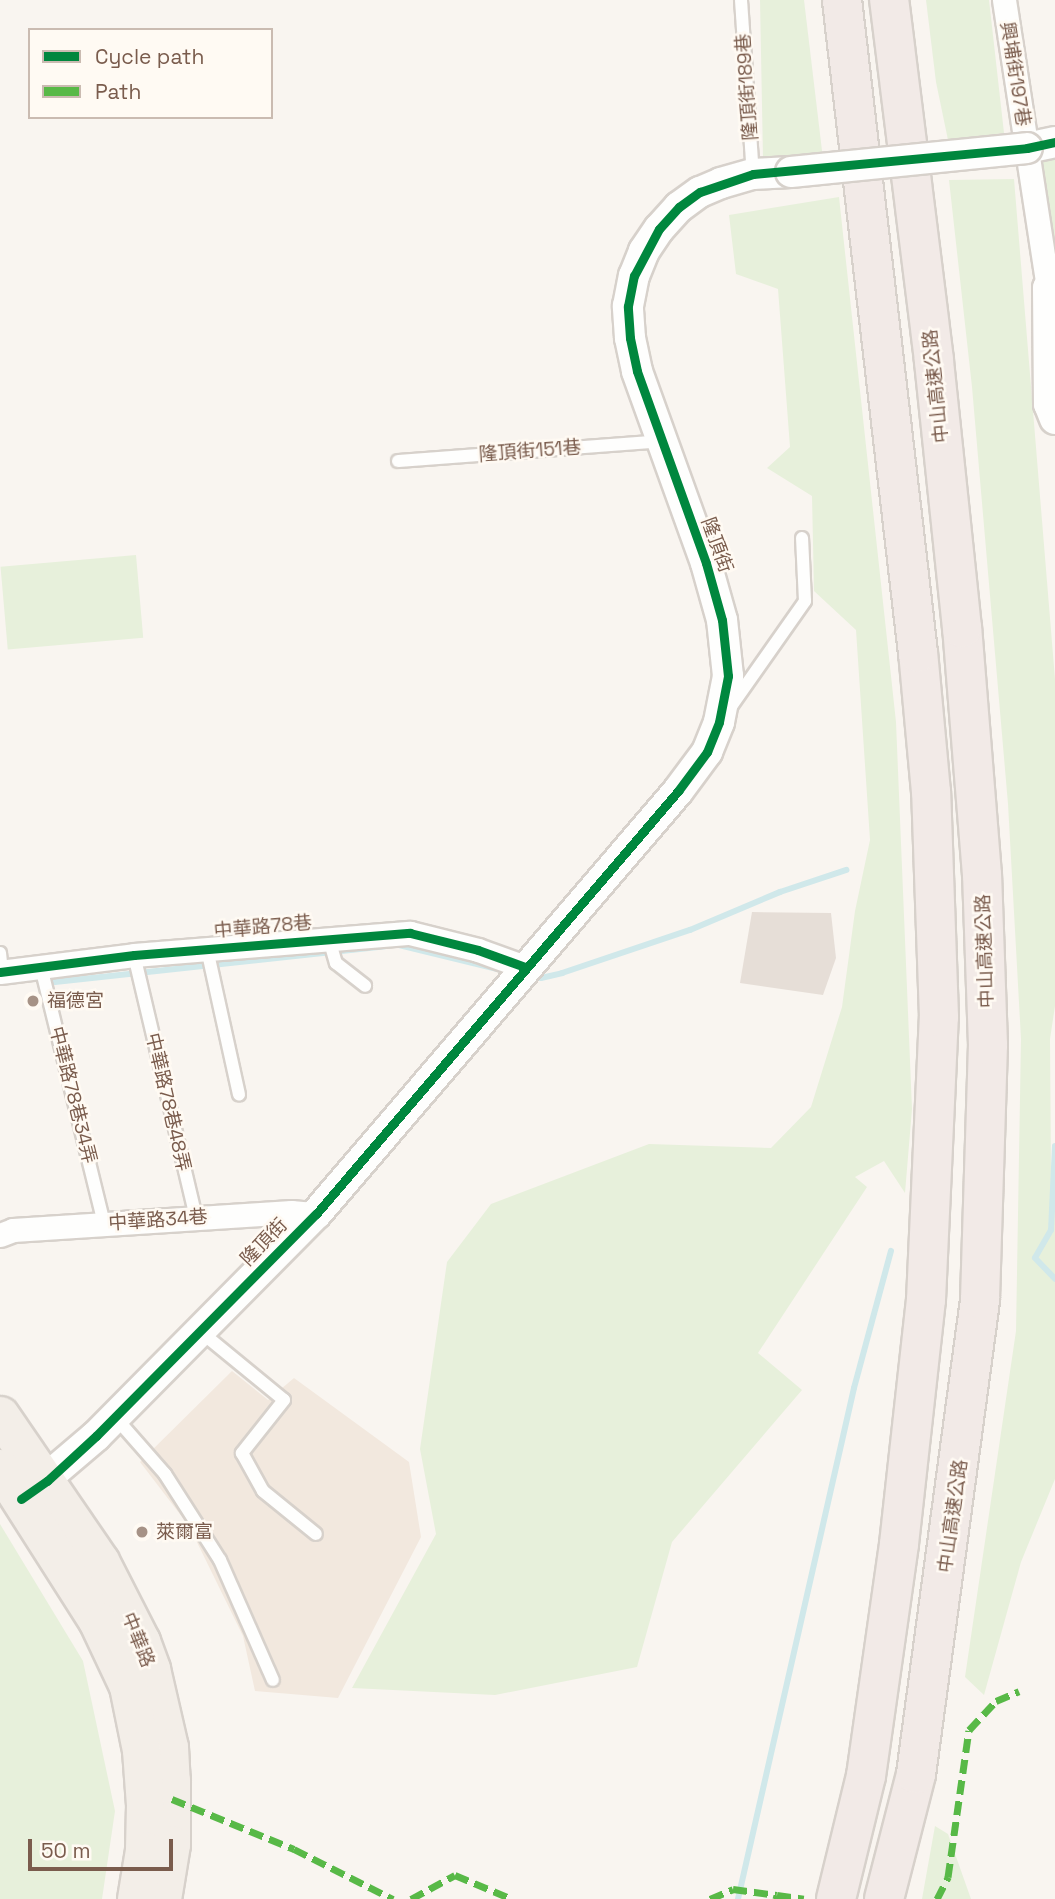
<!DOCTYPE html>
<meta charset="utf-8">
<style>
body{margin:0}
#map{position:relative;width:1055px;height:1899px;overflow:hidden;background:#f9f5f0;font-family:"Space Grotesk","Noto Sans TC",sans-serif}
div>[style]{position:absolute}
.residential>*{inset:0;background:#f2e8de}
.green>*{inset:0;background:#e7f0db;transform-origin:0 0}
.stream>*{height:6px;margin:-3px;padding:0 3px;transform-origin:3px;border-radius:3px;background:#d0e8ea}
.building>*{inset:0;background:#e6ded7}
.roads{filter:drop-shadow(2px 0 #d7d1cb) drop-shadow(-2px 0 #d7d1cb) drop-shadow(0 2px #d7d1cb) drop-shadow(0 -2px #d7d1cb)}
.service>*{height:12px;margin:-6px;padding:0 6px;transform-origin:6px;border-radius:6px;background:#fefefd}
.minor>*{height:23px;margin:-11.5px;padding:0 11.5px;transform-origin:11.5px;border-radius:11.5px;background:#fefefd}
.tertiary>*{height:30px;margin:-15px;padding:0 15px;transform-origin:15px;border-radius:15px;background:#fefefd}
.primary>*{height:37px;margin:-18.5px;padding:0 18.5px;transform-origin:18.5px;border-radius:18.5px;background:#f3eee8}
.motorway>*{height:38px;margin:-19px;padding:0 19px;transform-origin:19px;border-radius:19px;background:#f2eae7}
.bridges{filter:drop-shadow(2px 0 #d7d1cb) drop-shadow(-2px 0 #d7d1cb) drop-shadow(0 2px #d7d1cb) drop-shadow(0 -2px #d7d1cb)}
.tertiary-bridge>*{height:30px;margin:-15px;padding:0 15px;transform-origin:15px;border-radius:15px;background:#fefefd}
.quiet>*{height:7px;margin-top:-3.5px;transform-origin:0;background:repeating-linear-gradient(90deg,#58b947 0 14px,transparent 0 21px)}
.cycleway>*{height:9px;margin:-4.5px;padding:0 4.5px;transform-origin:4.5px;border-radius:4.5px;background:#00873e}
.dots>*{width:19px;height:19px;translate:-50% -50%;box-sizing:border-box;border:4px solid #fffaf3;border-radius:50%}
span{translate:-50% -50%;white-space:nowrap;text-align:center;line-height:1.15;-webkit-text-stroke:5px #fffaf3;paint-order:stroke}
.street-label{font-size:19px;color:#7a5c4d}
.poi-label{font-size:19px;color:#7a5c4d}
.left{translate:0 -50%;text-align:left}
.legend{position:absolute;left:28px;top:28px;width:245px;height:91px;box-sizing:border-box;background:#fffaf3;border:2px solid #cabbb1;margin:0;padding:9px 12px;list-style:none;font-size:21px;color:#7a5c4d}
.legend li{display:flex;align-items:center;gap:14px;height:35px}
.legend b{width:35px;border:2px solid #cabbb1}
.scale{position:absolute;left:28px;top:1839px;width:145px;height:32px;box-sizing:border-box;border:4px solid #7a5c4d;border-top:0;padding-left:9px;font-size:21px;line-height:24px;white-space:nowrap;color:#7a5c4d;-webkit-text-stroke:5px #fffaf3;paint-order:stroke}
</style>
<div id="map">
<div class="residential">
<div style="clip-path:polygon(232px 1371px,268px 1400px,294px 1378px,409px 1462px,421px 1537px,338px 1698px,255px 1691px,243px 1636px,189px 1526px,140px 1462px)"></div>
</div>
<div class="green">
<div style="clip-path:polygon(760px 0,804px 0,823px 159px,763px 159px)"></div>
<div style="clip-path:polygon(926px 0,989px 0,1004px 133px,948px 140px,936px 82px)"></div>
<div style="clip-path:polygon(1055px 158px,1055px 238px,1054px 238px,1038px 163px)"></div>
<div style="clip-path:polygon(1014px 179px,1055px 679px,1055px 1006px,1050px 1039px,1051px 1169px,1055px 1177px,1055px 1479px,1021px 1562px,984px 1695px,965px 1677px,1016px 1331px,1021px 1039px,1008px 804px,972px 387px,949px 180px)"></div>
<div style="clip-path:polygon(839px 197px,896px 722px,912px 1109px,905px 1193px,884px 1161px,855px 1177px,867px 1187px,758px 1353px,802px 1390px,672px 1542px,637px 1667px,495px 1695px,352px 1688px,436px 1534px,420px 1449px,447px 1262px,491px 1204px,649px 1144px,771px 1148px,811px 1107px,842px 1007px,855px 911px,870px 840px,856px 630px,814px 591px,812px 496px,767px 468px,790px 447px,778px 289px,736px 274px,729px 215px)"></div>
<div style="left:136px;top:555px;width:83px;height:136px;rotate:85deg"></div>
<div style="clip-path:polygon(0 1524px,83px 1661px,115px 1811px,102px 1899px,0 1899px)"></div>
<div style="clip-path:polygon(935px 1826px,948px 1834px,971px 1899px,922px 1899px)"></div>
</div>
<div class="stream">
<div style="left:399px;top:945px;width:114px;rotate:13.7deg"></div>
<div style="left:531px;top:976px;width:10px;rotate:11deg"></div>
<div style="left:541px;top:978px;width:22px;rotate:-13deg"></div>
<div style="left:562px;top:973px;width:135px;rotate:-18.6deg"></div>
<div style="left:690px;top:930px;width:98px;rotate:-22.9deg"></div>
<div style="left:780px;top:892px;width:70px;rotate:-18.4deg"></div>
<div style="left:55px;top:982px;width:332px;rotate:-6.2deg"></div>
<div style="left:1055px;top:1146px;width:84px;rotate:92.7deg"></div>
<div style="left:1051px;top:1230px;width:32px;rotate:120deg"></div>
<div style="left:1035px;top:1258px;width:29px;rotate:46deg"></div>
<div style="left:738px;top:1899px;width:524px;rotate:-77.21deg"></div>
<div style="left:854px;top:1388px;width:142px;rotate:-74.9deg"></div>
</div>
<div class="building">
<div style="clip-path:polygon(752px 912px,831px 913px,836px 958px,823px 995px,740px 983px)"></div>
</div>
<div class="roads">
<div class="service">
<div style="left:741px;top:0;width:174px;rotate:86.1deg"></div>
<div style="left:398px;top:461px;width:264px;rotate:-4.3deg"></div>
<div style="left:732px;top:705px;width:127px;rotate:-54.9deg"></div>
<div style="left:805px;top:601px;width:63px;rotate:-92.7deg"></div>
<div style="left:329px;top:939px;width:25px;rotate:74deg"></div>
<div style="left:336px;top:963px;width:37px;rotate:38deg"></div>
<div style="left:207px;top:949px;width:149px;rotate:77.6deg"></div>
<div style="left:0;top:953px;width:19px;rotate:84deg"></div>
<div style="left:134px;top:955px;width:270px;rotate:76.7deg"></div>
<div style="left:41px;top:967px;width:265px;rotate:76.2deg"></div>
<div style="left:201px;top:1332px;width:107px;rotate:39.3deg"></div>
<div style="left:284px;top:1400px;width:68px;rotate:128.4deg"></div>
<div style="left:242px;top:1453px;width:43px;rotate:61.1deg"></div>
<div style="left:263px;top:1491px;width:68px;rotate:39.1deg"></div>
<div style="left:115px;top:1417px;width:76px;rotate:48.7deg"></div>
<div style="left:165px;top:1474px;width:102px;rotate:57.4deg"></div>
<div style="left:220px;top:1560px;width:131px;rotate:66.2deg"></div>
</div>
<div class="minor">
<div style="left:1004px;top:0;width:291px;rotate:81.3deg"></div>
<div style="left:0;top:972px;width:135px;rotate:-7.2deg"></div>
<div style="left:134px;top:955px;width:277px;rotate:-4.6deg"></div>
<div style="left:410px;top:933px;width:70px;rotate:14deg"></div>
<div style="left:478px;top:950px;width:50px;rotate:19.9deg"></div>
<div style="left:0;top:1235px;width:14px;rotate:-21deg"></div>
<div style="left:13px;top:1230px;width:279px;rotate:-3.7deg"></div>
<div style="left:291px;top:1212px;width:25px;rotate:5deg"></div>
</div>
<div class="tertiary">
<div style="left:1027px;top:148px;width:29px;rotate:-12deg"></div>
<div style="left:1055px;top:279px;width:11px;rotate:128deg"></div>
<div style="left:1048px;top:288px;width:116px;rotate:89.5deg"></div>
<div style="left:1049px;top:404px;width:16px;rotate:68deg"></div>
<div style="left:29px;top:1493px;width:88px;rotate:-40.4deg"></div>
<div style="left:96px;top:1436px;width:313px;rotate:-45.3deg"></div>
<div style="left:316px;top:1214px;width:557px;rotate:-49.44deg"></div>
<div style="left:678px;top:791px;width:49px;rotate:-53.4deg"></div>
<div style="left:707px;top:752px;width:32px;rotate:-68deg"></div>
<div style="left:719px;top:722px;width:47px;rotate:-78.9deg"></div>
<div style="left:728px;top:676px;width:56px;rotate:-96.1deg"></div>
<div style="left:722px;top:620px;width:59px;rotate:-105.7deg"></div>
<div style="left:706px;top:563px;width:204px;rotate:-109.8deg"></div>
<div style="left:637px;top:371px;width:34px;rotate:-102deg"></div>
<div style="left:630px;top:338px;width:32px;rotate:-94deg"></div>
<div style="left:628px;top:306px;width:31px;rotate:-79deg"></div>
<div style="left:634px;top:276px;width:27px;rotate:-68deg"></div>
<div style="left:644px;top:251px;width:27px;rotate:-56deg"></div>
<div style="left:659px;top:229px;width:30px;rotate:-48deg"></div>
<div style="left:679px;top:207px;width:26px;rotate:-36deg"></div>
<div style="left:700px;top:192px;width:23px;rotate:-23deg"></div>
<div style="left:721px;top:183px;width:33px;rotate:-16deg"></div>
<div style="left:753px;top:174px;width:38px;rotate:-3deg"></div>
</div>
<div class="primary">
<div style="left:0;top:1415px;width:177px;rotate:55.6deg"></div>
<div style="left:100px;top:1561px;width:90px;rotate:62.9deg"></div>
<div style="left:141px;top:1641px;width:30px;rotate:70deg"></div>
<div style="left:151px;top:1669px;width:80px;rotate:77deg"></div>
<div style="left:169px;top:1747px;width:33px;rotate:87deg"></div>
<div style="left:171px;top:1780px;width:64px;rotate:90deg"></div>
<div style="left:171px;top:1844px;width:56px;rotate:99.3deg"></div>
<div style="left:0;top:1468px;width:180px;rotate:57.5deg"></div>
<div style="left:97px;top:1620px;width:73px;rotate:64.8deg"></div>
<div style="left:128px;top:1686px;width:65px;rotate:78.5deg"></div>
<div style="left:141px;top:1750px;width:55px;rotate:85.8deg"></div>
<div style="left:145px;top:1805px;width:45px;rotate:91.3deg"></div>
<div style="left:144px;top:1850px;width:50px;rotate:99.3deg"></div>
</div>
<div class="motorway">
<div style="left:836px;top:1899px;width:127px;rotate:-76.3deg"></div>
<div style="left:866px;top:1776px;width:234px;rotate:-81.9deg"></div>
<div style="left:899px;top:1544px;width:245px;rotate:-83.7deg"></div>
<div style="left:926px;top:1300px;width:283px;rotate:-87.4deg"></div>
<div style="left:939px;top:1017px;width:225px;rotate:-92deg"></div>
<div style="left:931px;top:792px;width:140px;rotate:-95.3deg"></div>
<div style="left:918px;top:653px;width:657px;rotate:-96.64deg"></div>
<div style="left:884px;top:1899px;width:129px;rotate:-75.6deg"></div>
<div style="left:916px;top:1774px;width:479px;rotate:-82.3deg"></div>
<div style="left:980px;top:1299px;width:254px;rotate:-88.2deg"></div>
<div style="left:988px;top:1045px;width:170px;rotate:-92deg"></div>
<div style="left:982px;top:875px;width:248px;rotate:-94.6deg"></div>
<div style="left:962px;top:628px;width:269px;rotate:-96deg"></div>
<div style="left:934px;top:360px;width:363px;rotate:-97.1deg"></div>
</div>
</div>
<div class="bridges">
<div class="tertiary-bridge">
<div style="left:791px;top:172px;width:237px;rotate:-5.8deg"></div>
</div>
</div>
<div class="quiet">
<div style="left:172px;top:1799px;width:132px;rotate:22.3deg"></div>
<div style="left:294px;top:1849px;width:111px;rotate:26.8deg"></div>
<div style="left:777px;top:1895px;width:27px;rotate:8deg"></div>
<div style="left:411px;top:1899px;width:50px;rotate:-28.6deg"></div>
<div style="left:455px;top:1875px;width:62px;rotate:22.8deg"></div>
<div style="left:710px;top:1899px;width:25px;rotate:-23deg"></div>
<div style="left:733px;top:1889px;width:44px;rotate:7.8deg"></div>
<div style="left:777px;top:1895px;width:4px;rotate:104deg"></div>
<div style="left:937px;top:1899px;width:25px;rotate:-63deg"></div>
<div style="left:948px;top:1877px;width:148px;rotate:-81.9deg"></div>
<div style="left:969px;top:1730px;width:40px;rotate:-47deg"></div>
<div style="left:996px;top:1701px;width:25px;rotate:-23deg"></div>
</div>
<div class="cycleway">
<div style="left:0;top:972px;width:135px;rotate:-7.2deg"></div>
<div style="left:134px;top:955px;width:277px;rotate:-4.6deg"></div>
<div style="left:410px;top:933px;width:70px;rotate:14deg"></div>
<div style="left:478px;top:950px;width:50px;rotate:19.9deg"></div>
<div style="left:21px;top:1499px;width:32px;rotate:-35deg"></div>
<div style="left:47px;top:1481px;width:67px;rotate:-42.6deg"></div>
<div style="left:96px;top:1436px;width:313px;rotate:-45.3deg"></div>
<div style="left:316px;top:1214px;width:557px;rotate:-49.44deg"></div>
<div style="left:678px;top:791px;width:49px;rotate:-53.4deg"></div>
<div style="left:707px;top:752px;width:32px;rotate:-68deg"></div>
<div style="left:719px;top:722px;width:47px;rotate:-78.9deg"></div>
<div style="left:728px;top:676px;width:56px;rotate:-96.1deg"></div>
<div style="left:722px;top:620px;width:59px;rotate:-105.7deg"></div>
<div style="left:706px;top:563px;width:204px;rotate:-109.8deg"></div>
<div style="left:637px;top:371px;width:34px;rotate:-102deg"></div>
<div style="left:630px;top:338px;width:32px;rotate:-94deg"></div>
<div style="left:628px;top:306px;width:31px;rotate:-79deg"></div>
<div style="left:634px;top:276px;width:53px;rotate:-62deg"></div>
<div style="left:659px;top:229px;width:30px;rotate:-48deg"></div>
<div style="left:679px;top:207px;width:26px;rotate:-36deg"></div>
<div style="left:700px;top:192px;width:56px;rotate:-18.8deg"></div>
<div style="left:753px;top:174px;width:275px;rotate:-5.4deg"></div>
<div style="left:1027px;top:148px;width:29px;rotate:-12deg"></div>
</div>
<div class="dots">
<div style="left:33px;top:1001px;background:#a69286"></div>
<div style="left:142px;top:1532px;background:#a69286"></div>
</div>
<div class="street-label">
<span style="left:1015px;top:74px;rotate:81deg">興埔街197巷</span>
<span style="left:747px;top:87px;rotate:-94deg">隆頂街189巷</span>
<span style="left:936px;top:386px;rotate:-96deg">中山高速公路</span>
<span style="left:530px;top:451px;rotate:-4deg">隆頂街151巷</span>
<span style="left:717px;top:545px;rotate:70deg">隆頂街</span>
<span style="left:263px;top:927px;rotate:-5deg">中華路78巷</span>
<span style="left:985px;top:951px;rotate:-92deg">中山高速公路</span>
<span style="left:73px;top:1095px;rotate:76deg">中華路78巷34弄</span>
<span style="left:168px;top:1102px;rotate:77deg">中華路78巷48弄</span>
<span style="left:158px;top:1220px;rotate:-4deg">中華路34巷</span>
<span style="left:264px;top:1242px;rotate:-46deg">隆頂街</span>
<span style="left:953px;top:1516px;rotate:-82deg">中山高速公路</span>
<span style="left:138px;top:1640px;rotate:68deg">中華路</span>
</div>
<div class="poi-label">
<span class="left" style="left:47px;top:1001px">福德宮</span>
<span class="left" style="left:156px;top:1532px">萊爾富</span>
</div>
<ul class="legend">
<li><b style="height:9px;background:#00873e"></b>Cycle path</li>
<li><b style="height:9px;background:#58b947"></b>Path</li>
</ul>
<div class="scale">50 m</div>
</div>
